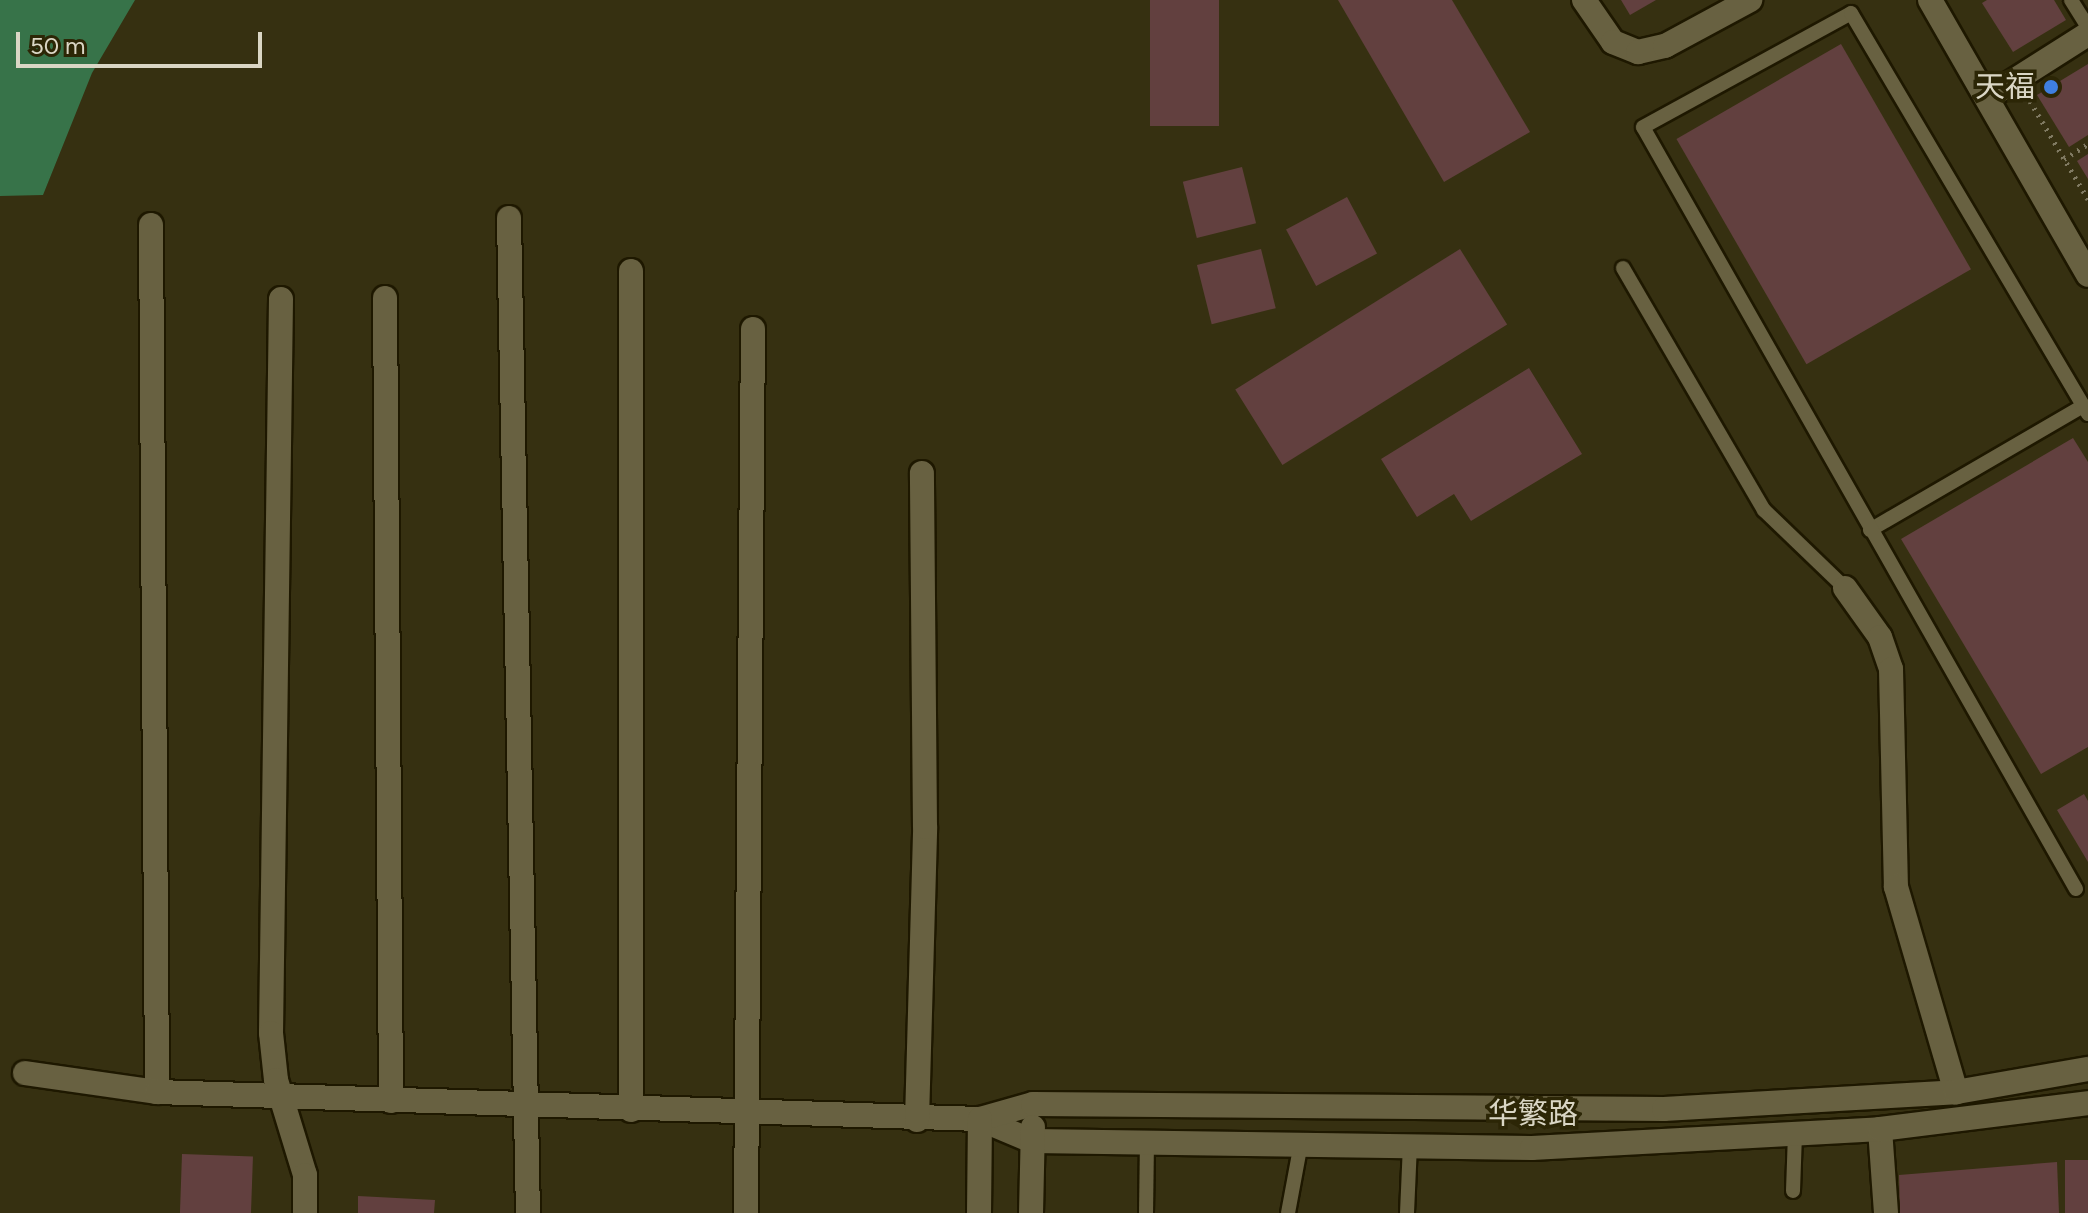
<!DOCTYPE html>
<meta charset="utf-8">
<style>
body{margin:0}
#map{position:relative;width:2088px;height:1213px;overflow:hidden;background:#363011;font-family:Figtree,"Noto Sans SC",sans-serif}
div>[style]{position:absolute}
.forest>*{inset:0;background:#377349}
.building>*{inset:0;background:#62403f;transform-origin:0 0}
.path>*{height:5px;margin-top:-2.5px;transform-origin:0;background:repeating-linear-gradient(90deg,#807a62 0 2px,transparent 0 8px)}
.roads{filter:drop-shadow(2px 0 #1e1800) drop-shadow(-2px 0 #1e1800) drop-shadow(0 2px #1e1800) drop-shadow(0 -2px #1e1800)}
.lane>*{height:14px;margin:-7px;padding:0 7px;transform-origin:7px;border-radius:7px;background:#686141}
.street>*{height:24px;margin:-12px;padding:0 12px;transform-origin:12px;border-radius:12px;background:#686141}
.secondary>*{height:24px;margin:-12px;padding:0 12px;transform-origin:12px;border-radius:12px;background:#686141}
.dots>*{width:22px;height:22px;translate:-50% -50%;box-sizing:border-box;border:4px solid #2c2606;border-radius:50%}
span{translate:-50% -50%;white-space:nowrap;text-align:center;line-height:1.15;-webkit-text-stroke:7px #2c2606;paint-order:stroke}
.poi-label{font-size:30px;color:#dad6c5}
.right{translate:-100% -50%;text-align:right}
.street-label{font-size:30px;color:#dad6c5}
.scale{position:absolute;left:16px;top:32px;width:246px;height:36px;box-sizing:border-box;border:4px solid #dad6c5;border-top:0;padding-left:10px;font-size:24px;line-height:28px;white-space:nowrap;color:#dad6c5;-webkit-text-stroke:6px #2c2606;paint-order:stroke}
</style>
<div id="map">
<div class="forest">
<div style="clip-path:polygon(0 0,135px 0,92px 73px,43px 195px,0 196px)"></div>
</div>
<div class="building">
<div style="left:1150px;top:0;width:69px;height:126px"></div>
<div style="clip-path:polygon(1338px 0,1452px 0,1530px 132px,1444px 182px)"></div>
<div style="clip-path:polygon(1621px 0,1656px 0,1630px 15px)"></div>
<div style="clip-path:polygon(1987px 0,2054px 0,2066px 20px,2013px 52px,1982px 3px)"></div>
<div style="left:1841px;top:44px;width:260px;height:190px;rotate:60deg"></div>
<div style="clip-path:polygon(2088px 64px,2088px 135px,2069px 147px,2037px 95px)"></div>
<div style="clip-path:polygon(2088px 154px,2088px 179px,2077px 161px)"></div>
<div style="left:1242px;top:167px;width:58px;height:61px;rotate:76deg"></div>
<div style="left:1347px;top:197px;width:64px;height:69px;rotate:62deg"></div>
<div style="left:1261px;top:249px;width:61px;height:66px;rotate:76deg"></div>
<div style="left:1460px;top:249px;width:89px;height:265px;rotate:58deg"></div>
<div style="clip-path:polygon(1529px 368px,1582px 454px,1471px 521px,1454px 494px,1417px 517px,1381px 459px)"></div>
<div style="clip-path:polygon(2073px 438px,2088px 462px,2088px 747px,2041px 774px,1901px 539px)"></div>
<div style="clip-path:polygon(2084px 794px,2088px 801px,2088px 862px,2057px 810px)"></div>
<div style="left:182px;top:1154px;width:71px;height:59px;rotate:2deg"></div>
<div style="left:2088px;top:1160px;width:53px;height:23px;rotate:90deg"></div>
<div style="clip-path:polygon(2057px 1162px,2059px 1213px,1900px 1213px,1899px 1175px)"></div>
<div style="clip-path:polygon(358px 1196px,435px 1200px,434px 1213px,358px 1213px)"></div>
</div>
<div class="path">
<div style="left:2030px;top:101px;width:114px;rotate:59.4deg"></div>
<div style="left:2064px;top:159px;width:28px;rotate:-32deg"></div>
</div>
<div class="roads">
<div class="lane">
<div style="left:2071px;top:0;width:32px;rotate:58deg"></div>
<div style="left:1623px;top:268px;width:280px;rotate:59.8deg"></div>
<div style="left:1764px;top:510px;width:112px;rotate:43.9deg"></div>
<div style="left:1870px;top:530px;width:246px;rotate:-30.2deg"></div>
<div style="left:2076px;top:889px;width:876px;rotate:-119.61deg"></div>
<div style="left:1643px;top:127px;width:237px;rotate:-28.7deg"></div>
<div style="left:1851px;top:13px;width:466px;rotate:59.4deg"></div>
<div style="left:1793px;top:1191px;width:57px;rotate:-88deg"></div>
<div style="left:1146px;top:1213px;width:71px;rotate:-89.2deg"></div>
<div style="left:1288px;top:1213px;width:71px;rotate:-79.5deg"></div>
<div style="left:1407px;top:1213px;width:68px;rotate:-87.5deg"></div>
</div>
<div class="street">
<div style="left:1987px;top:98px;width:120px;rotate:-32.4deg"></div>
<div style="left:509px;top:218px;width:995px;rotate:88.91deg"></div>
<div style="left:151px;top:225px;width:867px;rotate:89.6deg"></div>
<div style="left:631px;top:271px;width:839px;rotate:90deg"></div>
<div style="left:385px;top:298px;width:803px;rotate:89.57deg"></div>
<div style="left:281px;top:299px;width:734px;rotate:90.78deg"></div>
<div style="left:271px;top:1033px;width:47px;rotate:83.9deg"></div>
<div style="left:276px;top:1080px;width:99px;rotate:73deg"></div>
<div style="left:305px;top:1175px;width:38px;rotate:90deg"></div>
<div style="left:1845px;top:588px;width:60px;rotate:54.5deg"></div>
<div style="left:1880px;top:637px;width:34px;rotate:71deg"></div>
<div style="left:1891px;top:669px;width:218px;rotate:88.7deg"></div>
<div style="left:1896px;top:887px;width:214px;rotate:73.7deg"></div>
<div style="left:25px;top:1073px;width:133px;rotate:8.2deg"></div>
<div style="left:157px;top:1092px;width:823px;rotate:1.88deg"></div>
<div style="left:917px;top:1120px;width:293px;rotate:-88.4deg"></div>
<div style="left:925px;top:827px;width:354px;rotate:-90.5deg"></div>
<div style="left:1880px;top:1129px;width:84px;rotate:85.9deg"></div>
<div style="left:746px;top:1213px;width:884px;rotate:-89.55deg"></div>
</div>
<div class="secondary">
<div style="left:1584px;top:0;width:51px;rotate:55.4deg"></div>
<div style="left:1613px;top:42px;width:27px;rotate:22deg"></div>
<div style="left:1638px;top:52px;width:28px;rotate:-13deg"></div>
<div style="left:1665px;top:46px;width:97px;rotate:-28.4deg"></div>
<div style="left:1930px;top:0;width:317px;rotate:60.1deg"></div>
<div style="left:980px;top:1119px;width:56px;rotate:22.9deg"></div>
<div style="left:1032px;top:1141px;width:500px;rotate:0.8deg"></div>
<div style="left:1532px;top:1148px;width:349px;rotate:-3.1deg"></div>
<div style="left:1880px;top:1129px;width:210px;rotate:-7.1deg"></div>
<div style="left:980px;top:1119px;width:55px;rotate:-15.8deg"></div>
<div style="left:1033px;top:1104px;width:631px;rotate:0.45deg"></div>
<div style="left:1664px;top:1109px;width:292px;rotate:-3.3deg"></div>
<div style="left:1956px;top:1092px;width:134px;rotate:-9.9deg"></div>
<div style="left:979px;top:1213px;width:94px;rotate:-89.4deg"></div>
<div style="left:1031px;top:1213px;width:86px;rotate:-88.7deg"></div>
</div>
</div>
<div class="dots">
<div style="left:2051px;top:87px;background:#3f7fe0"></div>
</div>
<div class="poi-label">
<span class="right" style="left:2035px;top:87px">天福</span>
</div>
<div class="street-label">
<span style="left:1533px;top:1114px">华繁路</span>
</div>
<div class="scale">50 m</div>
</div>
